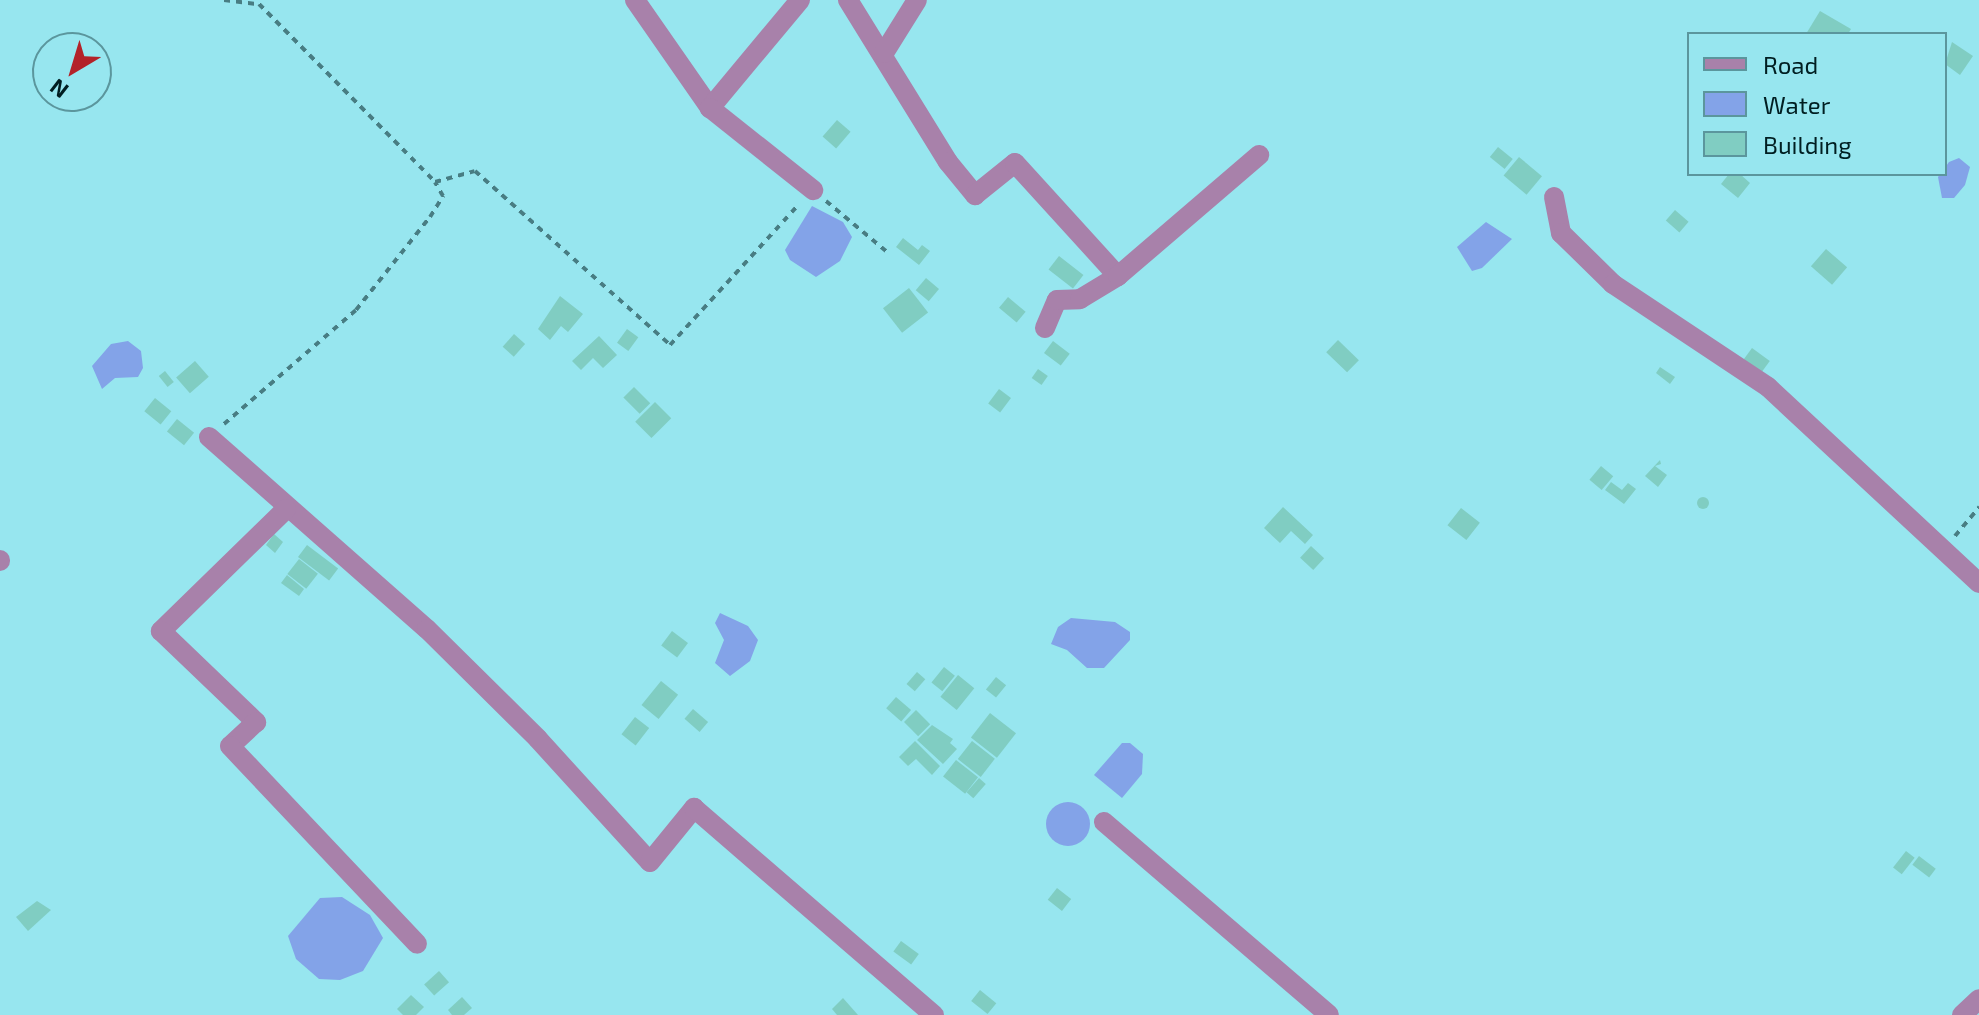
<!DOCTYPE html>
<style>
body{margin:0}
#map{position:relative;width:1979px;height:1015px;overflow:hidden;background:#97e6ef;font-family:"Exo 2",sans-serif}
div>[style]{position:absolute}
.water>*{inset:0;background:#83a3e8}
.round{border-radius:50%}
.building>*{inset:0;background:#80cdc2;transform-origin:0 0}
.path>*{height:4px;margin-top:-2px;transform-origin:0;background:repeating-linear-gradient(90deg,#487d83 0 6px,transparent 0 12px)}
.minor>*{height:20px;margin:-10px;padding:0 10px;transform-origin:10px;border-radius:10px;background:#a881aa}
span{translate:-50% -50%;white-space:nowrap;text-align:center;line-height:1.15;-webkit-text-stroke:7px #97e6ef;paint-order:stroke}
.legend{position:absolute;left:1687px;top:32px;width:260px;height:144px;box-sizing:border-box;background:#97e6ef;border:2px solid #5b969d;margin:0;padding:10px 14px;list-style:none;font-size:24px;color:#001e21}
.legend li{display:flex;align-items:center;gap:16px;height:40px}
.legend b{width:40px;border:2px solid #5b969d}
.north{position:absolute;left:32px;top:32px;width:80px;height:80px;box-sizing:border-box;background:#97e6ef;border:2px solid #5b969d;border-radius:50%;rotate:218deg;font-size:22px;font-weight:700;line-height:32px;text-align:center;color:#001e21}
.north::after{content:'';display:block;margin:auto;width:28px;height:36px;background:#b32229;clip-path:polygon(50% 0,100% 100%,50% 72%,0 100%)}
</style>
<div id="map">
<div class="water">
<div style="clip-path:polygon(1959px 158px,1970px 167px,1965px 185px,1954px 198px,1942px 198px,1938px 177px,1949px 162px)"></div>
<div style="clip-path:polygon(812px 206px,843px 222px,852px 237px,840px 261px,816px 277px,790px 260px,785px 250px)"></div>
<div style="clip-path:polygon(1486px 222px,1512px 239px,1482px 268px,1472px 271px,1457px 247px)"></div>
<div style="clip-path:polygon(128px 341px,141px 351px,143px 368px,138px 377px,115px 378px,102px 389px,92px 366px,111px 344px)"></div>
<div style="clip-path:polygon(720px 613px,748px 626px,758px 640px,750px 661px,730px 676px,715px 663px,724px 640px,715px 623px)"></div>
<div style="clip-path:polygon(1071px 618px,1115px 622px,1130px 632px,1130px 640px,1104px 668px,1087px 668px,1067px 650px,1051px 644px,1058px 627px)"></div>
<div style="clip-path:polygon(1122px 743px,1130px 743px,1143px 754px,1142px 774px,1122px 798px,1094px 775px)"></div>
<div class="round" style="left:1046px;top:802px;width:44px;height:44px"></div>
<div style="clip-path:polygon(342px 897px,370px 915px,383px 938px,363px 971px,340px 980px,319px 979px,296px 959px,288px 936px,320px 898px)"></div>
</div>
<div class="building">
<div style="clip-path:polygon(1820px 11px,1851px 29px,1848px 34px,1806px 34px)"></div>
<div style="clip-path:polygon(1952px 42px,1973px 56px,1960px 75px,1945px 64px)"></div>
<div style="left:837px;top:120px;width:18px;height:22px;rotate:41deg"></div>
<div style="left:1498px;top:147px;width:19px;height:13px;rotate:39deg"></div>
<div style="left:1519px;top:157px;width:30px;height:24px;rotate:40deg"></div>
<div style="clip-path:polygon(1729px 174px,1740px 174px,1750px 183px,1738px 198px,1721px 184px)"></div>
<div style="left:1675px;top:210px;width:18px;height:14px;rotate:41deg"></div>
<div style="clip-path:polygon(903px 238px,918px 250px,922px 245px,930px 251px,919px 265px,896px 247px)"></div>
<div style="left:1826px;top:249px;width:28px;height:23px;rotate:41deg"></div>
<div style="left:1059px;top:256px;width:31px;height:17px;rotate:38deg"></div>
<div style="left:926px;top:278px;width:17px;height:16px;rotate:40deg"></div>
<div style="left:909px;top:288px;width:31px;height:33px;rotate:52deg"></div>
<div style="clip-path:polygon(560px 296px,583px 314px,568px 332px,561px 326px,550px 340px,538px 329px)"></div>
<div style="left:1008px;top:297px;width:23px;height:14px;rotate:40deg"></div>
<div style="left:627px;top:329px;width:14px;height:17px;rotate:36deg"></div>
<div style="left:514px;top:334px;width:15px;height:17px;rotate:42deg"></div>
<div style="clip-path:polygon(599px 336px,617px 355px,603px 368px,593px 358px,581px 370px,572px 361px)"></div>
<div style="left:1338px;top:340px;width:29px;height:17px;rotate:44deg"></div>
<div style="left:1053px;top:341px;width:21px;height:15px;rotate:37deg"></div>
<div style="left:1752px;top:348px;width:22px;height:14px;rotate:36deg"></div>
<div style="left:195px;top:361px;width:21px;height:25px;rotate:49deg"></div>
<div style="clip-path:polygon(1660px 367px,1675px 377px,1670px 384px,1656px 373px)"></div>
<div style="left:1038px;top:369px;width:12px;height:11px;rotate:35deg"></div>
<div style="left:165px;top:371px;width:14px;height:8px;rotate:51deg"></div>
<div style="left:634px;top:387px;width:23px;height:15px;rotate:45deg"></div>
<div style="left:999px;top:389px;width:15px;height:18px;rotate:37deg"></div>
<div style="left:155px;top:398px;width:21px;height:17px;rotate:39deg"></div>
<div style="left:655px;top:402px;width:23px;height:28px;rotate:45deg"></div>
<div style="left:177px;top:419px;width:22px;height:16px;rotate:39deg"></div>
<div style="clip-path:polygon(1660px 460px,1661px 464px,1655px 466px,1667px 475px,1658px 487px,1645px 476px)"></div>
<div style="left:1601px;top:466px;width:16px;height:18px;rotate:40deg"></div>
<div style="clip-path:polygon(1611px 482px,1622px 490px,1628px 483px,1636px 489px,1624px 504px,1605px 490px)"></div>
<div class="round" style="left:1697px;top:497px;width:12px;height:12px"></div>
<div style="clip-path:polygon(1283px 507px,1313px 535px,1305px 544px,1291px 531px,1280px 543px,1264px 528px)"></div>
<div style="left:1461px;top:508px;width:24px;height:22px;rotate:38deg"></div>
<div style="clip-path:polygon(274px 534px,283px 542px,275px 553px,266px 545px)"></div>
<div style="left:307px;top:545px;width:39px;height:15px;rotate:37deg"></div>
<div style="left:1311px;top:546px;width:18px;height:16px;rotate:43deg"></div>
<div style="left:299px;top:559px;width:24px;height:19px;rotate:38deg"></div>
<div style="clip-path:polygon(287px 575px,304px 589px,299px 596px,281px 583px)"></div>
<div style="left:672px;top:631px;width:20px;height:18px;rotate:37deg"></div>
<div style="left:944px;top:667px;width:14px;height:20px;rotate:39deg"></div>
<div style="left:917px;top:672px;width:11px;height:16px;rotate:41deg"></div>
<div style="left:958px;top:675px;width:21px;height:28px;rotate:39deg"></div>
<div style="left:996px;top:677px;width:13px;height:16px;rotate:39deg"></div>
<div style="left:661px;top:681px;width:22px;height:31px;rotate:39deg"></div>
<div style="left:896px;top:697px;width:20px;height:15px;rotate:41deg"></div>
<div style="left:693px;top:709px;width:20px;height:13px;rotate:41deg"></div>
<div style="left:916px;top:710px;width:20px;height:17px;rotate:45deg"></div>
<div style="left:990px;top:713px;width:33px;height:31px;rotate:38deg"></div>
<div style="left:635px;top:717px;width:18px;height:22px;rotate:38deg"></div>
<div style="clip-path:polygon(932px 725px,953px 739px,950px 743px,957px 749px,943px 764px,917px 740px)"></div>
<div style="clip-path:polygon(915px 741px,940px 766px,932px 775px,916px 759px,908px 766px,899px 757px)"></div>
<div style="left:972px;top:741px;width:29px;height:23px;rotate:38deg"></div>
<div style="left:956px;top:760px;width:28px;height:21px;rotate:38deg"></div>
<div style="left:979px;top:778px;width:9px;height:19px;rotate:41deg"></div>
<div style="left:1906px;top:851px;width:11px;height:21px;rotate:38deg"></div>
<div style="left:1919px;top:856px;width:21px;height:11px;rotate:37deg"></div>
<div style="left:1057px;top:888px;width:18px;height:15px;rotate:38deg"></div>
<div style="clip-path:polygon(37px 901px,51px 910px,28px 931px,16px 917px)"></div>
<div style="left:901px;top:941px;width:22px;height:13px;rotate:36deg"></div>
<div style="left:439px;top:971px;width:15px;height:20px;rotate:48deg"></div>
<div style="left:980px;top:990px;width:21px;height:14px;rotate:39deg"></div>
<div style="clip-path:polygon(411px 995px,424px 1007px,416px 1015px,403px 1015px,397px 1009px)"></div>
<div style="clip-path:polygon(462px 997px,472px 1008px,464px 1015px,452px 1015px,448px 1010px)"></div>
<div style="clip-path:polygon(843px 998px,858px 1015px,837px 1015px,832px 1009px)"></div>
</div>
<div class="path">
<div style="left:224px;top:0;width:35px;rotate:7deg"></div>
<div style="left:259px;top:4px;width:250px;rotate:45.3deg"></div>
<div style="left:435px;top:182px;width:41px;rotate:-15.4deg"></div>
<div style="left:475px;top:171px;width:261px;rotate:41.7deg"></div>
<div style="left:670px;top:345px;width:191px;rotate:-47.5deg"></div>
<div style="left:826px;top:201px;width:78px;rotate:39.8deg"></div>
<div style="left:224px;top:424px;width:174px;rotate:-40.8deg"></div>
<div style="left:356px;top:310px;width:119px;rotate:-51.5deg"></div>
<div style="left:430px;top:217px;width:25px;rotate:-58deg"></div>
<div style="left:443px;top:196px;width:16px;rotate:-120deg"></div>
<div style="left:1955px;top:536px;width:38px;rotate:-50deg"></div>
</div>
<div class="minor">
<div style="left:635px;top:0;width:131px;rotate:55.2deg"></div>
<div style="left:800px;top:0;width:141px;rotate:129.8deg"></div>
<div style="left:710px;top:108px;width:132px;rotate:38.5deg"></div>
<div style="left:848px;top:0;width:190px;rotate:58.3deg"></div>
<div style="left:948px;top:162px;width:43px;rotate:50.7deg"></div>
<div style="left:975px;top:195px;width:51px;rotate:-38.7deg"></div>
<div style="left:1015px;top:163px;width:153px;rotate:47.7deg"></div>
<div style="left:884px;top:53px;width:62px;rotate:-58.1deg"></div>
<div style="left:1554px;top:197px;width:37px;rotate:79deg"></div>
<div style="left:1561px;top:233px;width:73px;rotate:44.4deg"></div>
<div style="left:1613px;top:284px;width:186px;rotate:33.6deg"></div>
<div style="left:1768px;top:387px;width:288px;rotate:42.9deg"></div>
<div style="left:1045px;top:328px;width:30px;rotate:-67deg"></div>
<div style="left:1057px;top:300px;width:23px;rotate:-2deg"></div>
<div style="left:1080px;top:299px;width:44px;rotate:-31.2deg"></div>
<div style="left:1118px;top:276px;width:186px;rotate:-40.6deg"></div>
<div style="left:209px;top:437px;width:290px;rotate:41.4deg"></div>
<div style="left:427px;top:629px;width:156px;rotate:44.7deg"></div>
<div style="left:538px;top:739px;width:166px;rotate:47.7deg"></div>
<div style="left:650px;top:862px;width:70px;rotate:-50.8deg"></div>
<div style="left:694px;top:808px;width:317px;rotate:40.8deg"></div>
<div style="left:286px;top:509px;width:175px;rotate:135.7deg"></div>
<div style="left:161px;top:631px;width:132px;rotate:43.8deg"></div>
<div style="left:256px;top:722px;width:35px;rotate:137deg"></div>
<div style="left:230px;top:746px;width:272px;rotate:46.6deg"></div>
<div style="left:0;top:560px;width:1px;rotate:90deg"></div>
<div style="left:1104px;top:822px;width:296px;rotate:40.6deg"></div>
<div style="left:1962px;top:1015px;width:23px;rotate:-43deg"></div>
</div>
<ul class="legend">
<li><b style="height:10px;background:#a881aa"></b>Road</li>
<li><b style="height:22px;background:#83a3e8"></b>Water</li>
<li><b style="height:22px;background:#80cdc2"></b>Building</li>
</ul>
<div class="north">N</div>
</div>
